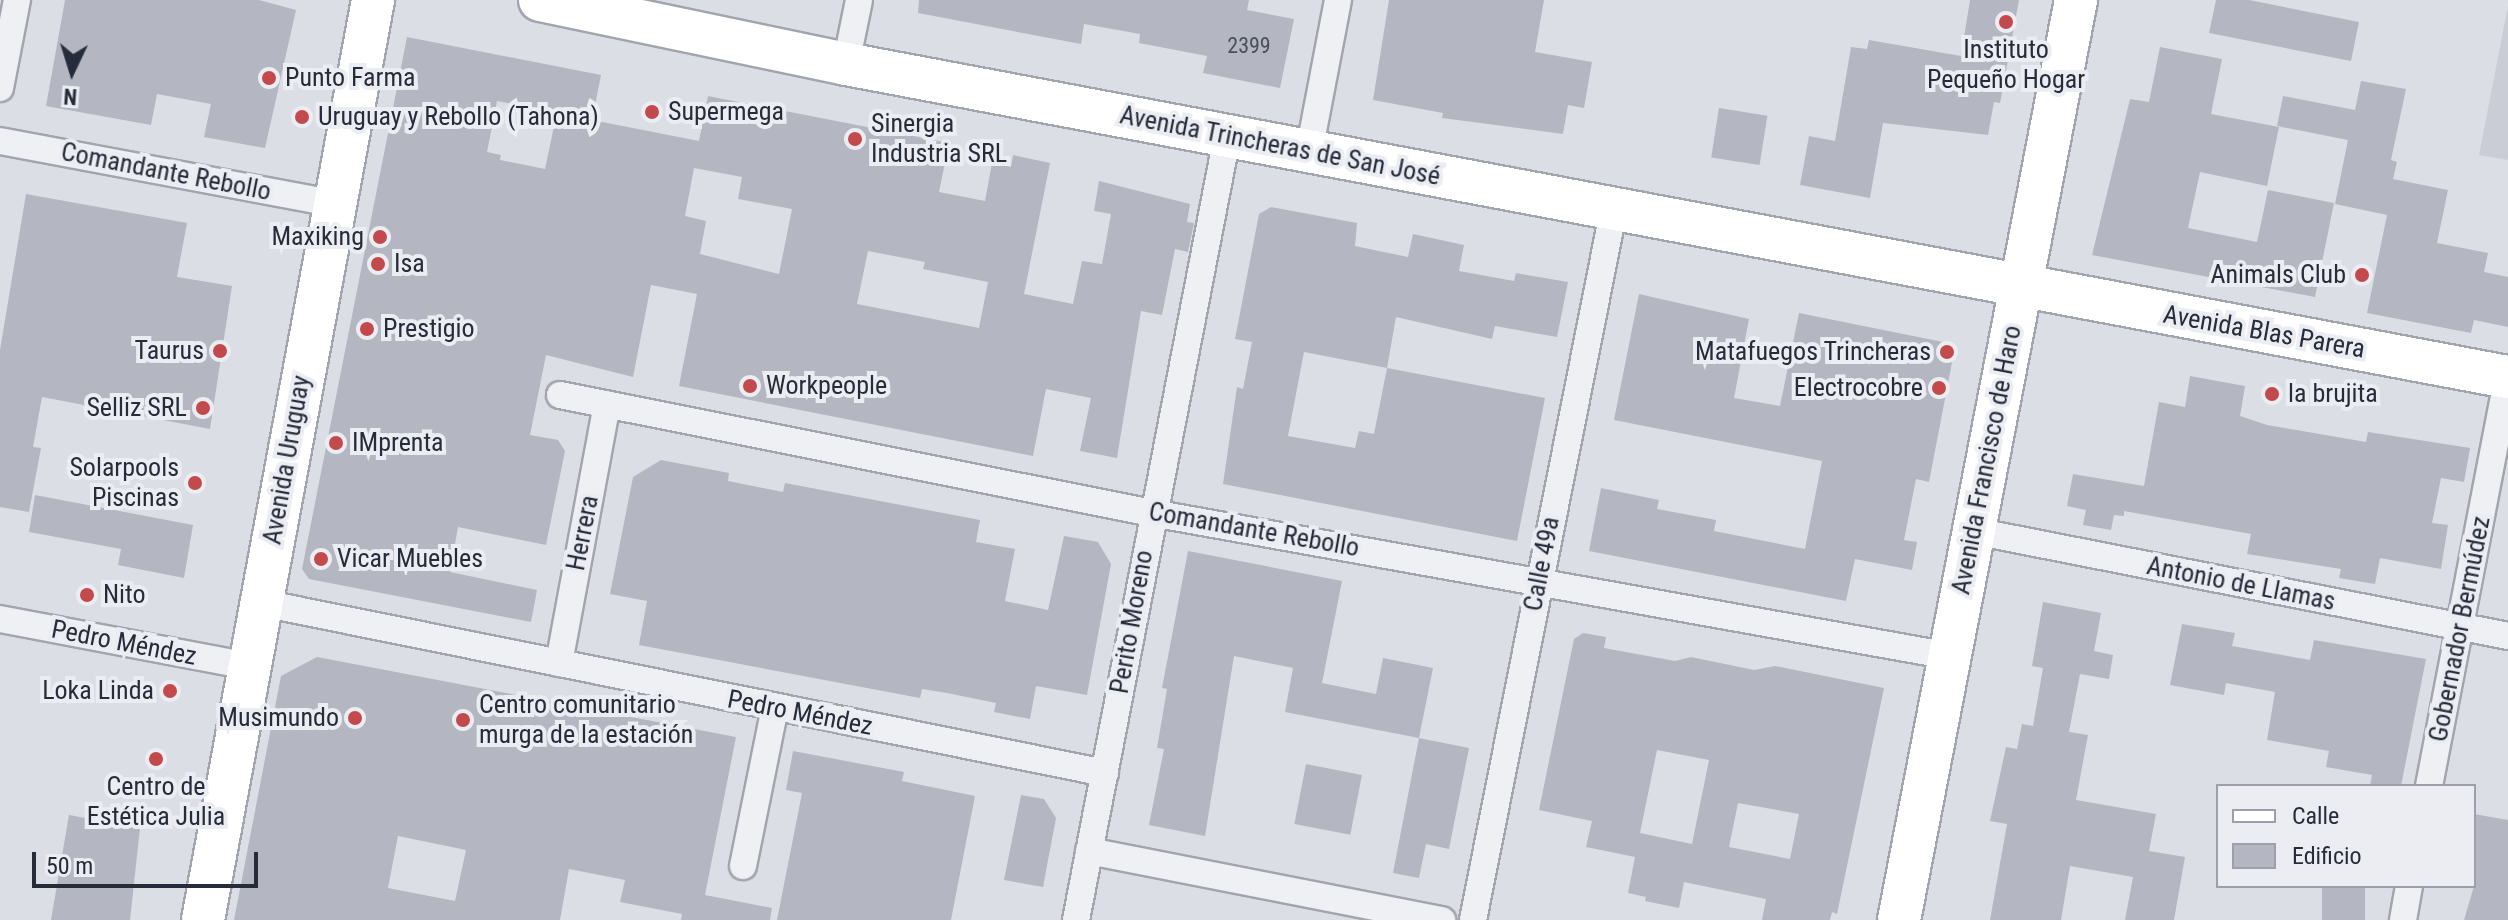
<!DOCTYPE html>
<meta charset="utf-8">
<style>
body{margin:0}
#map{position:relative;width:2508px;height:920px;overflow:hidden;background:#dcdee5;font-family:"Roboto Condensed",sans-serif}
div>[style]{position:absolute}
.built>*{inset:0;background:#cacdd6}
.building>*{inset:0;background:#b4b7c1;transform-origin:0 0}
.roads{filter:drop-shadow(2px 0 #a2a5ae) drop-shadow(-2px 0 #a2a5ae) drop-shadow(0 2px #a2a5ae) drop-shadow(0 -2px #a2a5ae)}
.minor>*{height:26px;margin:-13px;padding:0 13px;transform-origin:13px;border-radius:13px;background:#eef0f4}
.primary>*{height:42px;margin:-21px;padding:0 21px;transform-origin:21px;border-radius:21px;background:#fff}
.dots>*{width:22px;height:22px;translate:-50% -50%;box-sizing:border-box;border:4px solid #ebedf3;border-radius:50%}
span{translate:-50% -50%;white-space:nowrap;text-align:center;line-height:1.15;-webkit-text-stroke:8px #ebedf3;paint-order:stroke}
.number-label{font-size:22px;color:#4a4f5c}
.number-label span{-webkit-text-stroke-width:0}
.poi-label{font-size:26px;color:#272c3a}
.left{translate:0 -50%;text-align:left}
.right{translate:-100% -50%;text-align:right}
.street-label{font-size:26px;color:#272c3a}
.legend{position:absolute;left:2216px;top:784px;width:260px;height:104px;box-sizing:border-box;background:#ebedf3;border:2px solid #9da0a9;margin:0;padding:10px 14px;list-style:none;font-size:24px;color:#272c3a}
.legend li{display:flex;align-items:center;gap:16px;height:40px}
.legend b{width:40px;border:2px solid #9da0a9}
.north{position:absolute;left:32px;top:32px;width:80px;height:80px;-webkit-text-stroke:6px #ebedf3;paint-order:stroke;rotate:184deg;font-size:22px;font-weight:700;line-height:32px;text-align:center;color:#272c3a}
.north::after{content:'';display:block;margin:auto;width:28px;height:36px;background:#272c3a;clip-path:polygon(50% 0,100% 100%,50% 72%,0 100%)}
.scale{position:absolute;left:32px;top:852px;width:226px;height:36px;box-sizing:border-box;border:4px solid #272c3a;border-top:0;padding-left:10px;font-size:24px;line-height:28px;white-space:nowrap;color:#272c3a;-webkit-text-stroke:6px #ebedf3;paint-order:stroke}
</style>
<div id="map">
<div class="built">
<div style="clip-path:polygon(2508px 6px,2508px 160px,2479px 155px)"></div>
</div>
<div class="building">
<div style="clip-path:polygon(65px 0,259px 0,296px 10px,265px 148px,204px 137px,211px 104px,157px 94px,151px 125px,46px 106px)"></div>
<div style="clip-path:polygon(919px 0,1249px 0,1247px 10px,1294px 19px,1280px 88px,1203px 73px,1207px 56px,1139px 43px,1140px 34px,1084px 24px,1081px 44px,918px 13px)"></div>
<div style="clip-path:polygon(1389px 0,1544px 0,1535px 52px,1592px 62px,1584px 108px,1568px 105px,1563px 134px,1442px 118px,1443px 113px,1373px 100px)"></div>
<div style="clip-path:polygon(1970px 0,2019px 0,2000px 103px,1994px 102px,1988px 135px,1883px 123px,1870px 198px,1800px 185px,1809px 136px,1835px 141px,1851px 47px,1867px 49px,1869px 40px,1961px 56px)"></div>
<div style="clip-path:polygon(2216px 0,2249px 0,2359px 22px,2351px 61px,2209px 33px)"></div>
<div style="clip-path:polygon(evenodd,407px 37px,601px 75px,592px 120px,699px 141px,708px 96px,949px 143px,939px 192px,985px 201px,992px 163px,1011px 167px,1013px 155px,1050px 163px,1024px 294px,1073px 304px,1082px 261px,1102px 264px,1111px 214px,1094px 211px,1099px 181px,1190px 204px,1187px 222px,1194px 223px,1188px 252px,1175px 249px,1162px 315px,1141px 311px,1117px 458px,1080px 451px,1091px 398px,1046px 389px,1033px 456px,679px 386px,697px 294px,651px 285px,633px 377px,546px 355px,530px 435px,558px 440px,565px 451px,546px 545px,458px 527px,450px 572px,537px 590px,531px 622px,309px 579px,302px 569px,407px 37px,497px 101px,557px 112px,545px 169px,500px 160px,501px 155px,487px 152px,497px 101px,407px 37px,694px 168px,742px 177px,738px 199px,792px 209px,779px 274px,700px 254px,706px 221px,685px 216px,694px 168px,407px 37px,868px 251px,925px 262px,923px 269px,988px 282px,979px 328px,857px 304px,868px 251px)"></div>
<div style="clip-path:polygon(2160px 47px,2222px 59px,2211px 114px,2279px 127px,2267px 186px,2200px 172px,2188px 228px,2257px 242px,2268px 190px,2334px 203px,2315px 297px,2092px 255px,2130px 99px,2149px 102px)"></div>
<div style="clip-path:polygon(2361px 81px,2406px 89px,2391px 160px,2397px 162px,2393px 179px,2448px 190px,2437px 243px,2488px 253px,2484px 272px,2508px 277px,2508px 327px,2474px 320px,2471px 333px,2367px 313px,2387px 215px,2335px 204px,2348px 140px,2277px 126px,2283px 96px,2355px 110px)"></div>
<div style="left:1719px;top:108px;width:49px;height:50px;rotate:9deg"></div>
<div style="clip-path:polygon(26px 194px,187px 223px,177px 277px,232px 286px,210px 429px,42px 397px,33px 447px,41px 448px,29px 512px,0 507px,0 350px)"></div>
<div style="clip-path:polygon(evenodd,1271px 207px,1357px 223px,1355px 246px,1408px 257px,1413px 234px,1464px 245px,1459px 271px,1514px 281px,1516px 273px,1568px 282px,1557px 337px,1495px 326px,1492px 339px,1396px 317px,1387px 368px,1545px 398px,1517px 541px,1223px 484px,1237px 387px,1243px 389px,1252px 342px,1235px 339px,1259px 214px,1271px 207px,1304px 352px,1387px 368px,1374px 434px,1359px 431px,1355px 448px,1288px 436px,1304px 352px)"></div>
<div style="clip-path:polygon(1639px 294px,1749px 319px,1734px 398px,1780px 406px,1799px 313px,1948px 343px,1954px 352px,1929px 482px,1916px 479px,1904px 540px,1917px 542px,1912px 570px,1855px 559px,1846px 601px,1589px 551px,1601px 488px,1659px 500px,1657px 509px,1716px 520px,1714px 531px,1805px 549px,1822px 461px,1614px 420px)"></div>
<div style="clip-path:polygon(2190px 376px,2245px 386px,2240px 416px,2267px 425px,2366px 442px,2368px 432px,2470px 448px,2464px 482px,2441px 478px,2432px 523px,2448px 525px,2441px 569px,2380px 558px,2375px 584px,2339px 578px,2341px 569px,2247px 554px,2251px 534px,2124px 511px,2124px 516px,2114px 515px,2111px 530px,2083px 525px,2086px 510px,2067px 506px,2073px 474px,2144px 486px,2159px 402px,2185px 407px)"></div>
<div style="clip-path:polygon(661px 460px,729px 473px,728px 481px,783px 492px,785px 483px,980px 520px,976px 542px,1015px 549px,1005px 601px,1048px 610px,1064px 536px,1098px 542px,1111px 564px,1087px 695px,1036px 686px,1030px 719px,994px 712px,996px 703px,947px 693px,922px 689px,920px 698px,639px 645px,647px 601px,610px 594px,633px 477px)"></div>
<div style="clip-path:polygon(35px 495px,193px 525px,184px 578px,118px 565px,121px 549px,29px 532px)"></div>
<div style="clip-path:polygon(1188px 551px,1342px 581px,1322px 683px,1376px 694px,1383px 658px,1433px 668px,1419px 738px,1285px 712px,1293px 668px,1234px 656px,1205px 836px,1149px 825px,1164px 749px,1157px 748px,1167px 689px,1162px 688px)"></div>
<div style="clip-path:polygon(2043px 602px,2101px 613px,2094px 651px,2113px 655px,2109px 679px,2080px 674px,2069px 732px,2088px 735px,2076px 800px,2156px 814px,2149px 851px,2185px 857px,2174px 920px,2125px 920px,2133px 877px,2070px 866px,2061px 920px,1990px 920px,2007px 824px,1990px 821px,2006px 747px,2017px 749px,2022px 724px,2033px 726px,2043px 668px,2032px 666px)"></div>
<div style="clip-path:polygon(2182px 624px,2235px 633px,2232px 646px,2310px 660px,2314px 640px,2426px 659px,2401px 786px,2370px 786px,2372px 775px,2326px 767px,2329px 751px,2267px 740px,2275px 692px,2226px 683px,2224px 695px,2170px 685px)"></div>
<div style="clip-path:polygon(evenodd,1583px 633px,1606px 637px,1604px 648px,1675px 661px,1691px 657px,1754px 670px,1775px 666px,1884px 688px,1837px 914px,1832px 912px,1830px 920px,1762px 920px,1766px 899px,1684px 882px,1679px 908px,1645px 901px,1646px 897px,1628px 893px,1635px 857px,1586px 847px,1592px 821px,1539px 810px,1574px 639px,1583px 633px,1657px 750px,1709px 760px,1692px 844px,1640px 833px,1657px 750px,1583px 633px,1738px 803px,1799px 814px,1790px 859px,1729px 847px,1738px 803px)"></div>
<div style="clip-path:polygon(evenodd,317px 657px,736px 737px,705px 895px,772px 908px,770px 920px,681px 920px,682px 914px,620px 902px,625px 880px,569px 869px,560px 920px,234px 920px,281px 676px,317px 657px,398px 836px,466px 850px,455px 901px,388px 888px,398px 836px)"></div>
<div style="clip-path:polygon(1419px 738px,1469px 748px,1449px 849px,1426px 844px,1419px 878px,1393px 873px)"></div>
<div style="clip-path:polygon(793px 751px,904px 772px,902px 781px,975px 796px,951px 920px,777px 920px,802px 793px,786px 790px)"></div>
<div style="left:1306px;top:764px;width:57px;height:61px;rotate:11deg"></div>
<div style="clip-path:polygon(1021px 795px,1044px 799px,1056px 818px,1043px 887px,1004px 880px)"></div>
<div style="clip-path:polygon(2474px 814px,2508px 820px,2508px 920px,2464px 920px,2474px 886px)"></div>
<div style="clip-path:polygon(69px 815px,140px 828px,130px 920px,51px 920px)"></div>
<div style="left:2322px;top:886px;width:43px;height:34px"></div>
</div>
<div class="roads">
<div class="minor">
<div style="left:846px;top:64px;width:65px;rotate:-78.5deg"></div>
<div style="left:0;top:88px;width:90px;rotate:-79.1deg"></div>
<div style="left:0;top:141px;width:338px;rotate:10.6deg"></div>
<div style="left:1309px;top:152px;width:155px;rotate:-79.2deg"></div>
<div style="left:560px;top:395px;width:604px;rotate:11.27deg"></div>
<div style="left:1152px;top:513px;width:811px;rotate:10.16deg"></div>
<div style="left:1974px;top:531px;width:544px;rotate:11.12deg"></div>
<div style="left:262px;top:603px;width:860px;rotate:11.4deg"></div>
<div style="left:0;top:619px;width:253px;rotate:10.7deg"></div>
<div style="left:559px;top:663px;width:263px;rotate:-79.5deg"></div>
<div style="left:2429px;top:786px;width:417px;rotate:-79.1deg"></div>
<div style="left:1089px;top:851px;width:360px;rotate:11.1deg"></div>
<div style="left:743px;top:866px;width:161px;rotate:-78.6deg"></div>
<div style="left:1076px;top:920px;width:797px;rotate:-79.08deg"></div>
<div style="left:1473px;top:920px;width:726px;rotate:-78.8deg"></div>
<div style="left:2403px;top:920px;width:35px;rotate:-80deg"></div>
</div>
<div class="primary">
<div style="left:540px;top:0;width:313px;rotate:11.8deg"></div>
<div style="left:846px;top:64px;width:1691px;rotate:10.67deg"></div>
<div style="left:203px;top:920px;width:936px;rotate:-79.53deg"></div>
<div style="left:1899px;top:920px;width:937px;rotate:-79.11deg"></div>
</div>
</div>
<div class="dots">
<div style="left:2006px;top:22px;background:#c2494c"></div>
<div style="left:269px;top:78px;background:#c2494c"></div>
<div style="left:652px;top:112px;background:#c2494c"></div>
<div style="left:302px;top:117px;background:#c2494c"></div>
<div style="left:855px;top:139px;background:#c2494c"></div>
<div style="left:380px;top:237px;background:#c2494c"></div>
<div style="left:378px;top:264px;background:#c2494c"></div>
<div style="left:2362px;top:275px;background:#c2494c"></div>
<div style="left:367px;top:329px;background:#c2494c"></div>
<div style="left:220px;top:351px;background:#c2494c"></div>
<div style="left:1947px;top:352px;background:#c2494c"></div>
<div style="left:750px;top:386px;background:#c2494c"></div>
<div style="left:1939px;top:388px;background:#c2494c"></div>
<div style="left:2272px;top:394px;background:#c2494c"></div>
<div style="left:203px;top:408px;background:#c2494c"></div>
<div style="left:336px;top:443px;background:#c2494c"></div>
<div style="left:195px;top:483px;background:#c2494c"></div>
<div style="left:321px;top:559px;background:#c2494c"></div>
<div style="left:87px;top:595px;background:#c2494c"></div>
<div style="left:170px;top:691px;background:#c2494c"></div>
<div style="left:355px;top:718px;background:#c2494c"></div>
<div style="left:463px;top:720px;background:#c2494c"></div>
<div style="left:156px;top:759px;background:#c2494c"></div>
</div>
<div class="number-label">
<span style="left:1249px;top:46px">2399</span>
</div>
<div class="poi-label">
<span style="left:2006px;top:65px">Instituto<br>Pequeño Hogar</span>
<span class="left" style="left:285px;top:78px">Punto Farma</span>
<span class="left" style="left:668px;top:112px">Supermega</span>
<span class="left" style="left:318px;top:117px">Uruguay y Rebollo (Tahona)</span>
<span class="left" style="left:871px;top:139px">Sinergia<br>Industria SRL</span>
<span class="right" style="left:364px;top:237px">Maxiking</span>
<span class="left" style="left:394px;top:264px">Isa</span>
<span class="right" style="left:2346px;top:275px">Animals Club</span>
<span class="left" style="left:383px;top:329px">Prestigio</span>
<span class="right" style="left:204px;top:351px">Taurus</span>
<span class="right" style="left:1931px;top:352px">Matafuegos Trincheras</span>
<span class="left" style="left:766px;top:386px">Workpeople</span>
<span class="right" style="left:1923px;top:388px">Electrocobre</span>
<span class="left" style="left:2288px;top:394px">la brujita</span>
<span class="right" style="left:187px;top:408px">Selliz SRL</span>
<span class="left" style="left:352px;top:443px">IMprenta</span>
<span class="right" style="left:179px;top:483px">Solarpools<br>Piscinas</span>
<span class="left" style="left:337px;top:559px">Vicar Muebles</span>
<span class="left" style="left:103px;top:595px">Nito</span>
<span class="right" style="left:154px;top:691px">Loka Linda</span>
<span class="left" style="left:479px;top:720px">Centro comunitario<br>murga de la estación</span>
<span class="right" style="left:339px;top:718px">Musimundo</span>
<span style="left:156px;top:802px">Centro de<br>Estética Julia</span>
</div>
<div class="street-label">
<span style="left:1280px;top:146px;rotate:11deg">Avenida Trincheras de San José</span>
<span style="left:166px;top:172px;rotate:11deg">Comandante Rebollo</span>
<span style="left:2264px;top:332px;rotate:10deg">Avenida Blas Parera</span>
<span style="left:287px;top:460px;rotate:-80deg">Avenida Uruguay</span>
<span style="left:1987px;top:460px;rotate:-79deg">Avenida Francisco de Haro</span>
<span style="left:1254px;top:530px;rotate:10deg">Comandante Rebollo</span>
<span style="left:583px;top:533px;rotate:-79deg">Herrera</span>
<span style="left:1542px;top:564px;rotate:-79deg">Calle 49a</span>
<span style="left:2241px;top:584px;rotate:11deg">Antonio de Llamas</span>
<span style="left:1132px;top:622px;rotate:-80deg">Perito Moreno</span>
<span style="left:2460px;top:629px;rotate:-79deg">Gobernador Bermúdez</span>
<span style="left:124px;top:643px;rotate:11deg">Pedro Méndez</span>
<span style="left:800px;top:713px;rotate:11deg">Pedro Méndez</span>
</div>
<ul class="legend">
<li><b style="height:10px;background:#fff"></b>Calle</li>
<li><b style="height:22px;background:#b4b7c1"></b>Edificio</li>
</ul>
<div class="north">N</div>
<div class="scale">50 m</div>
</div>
